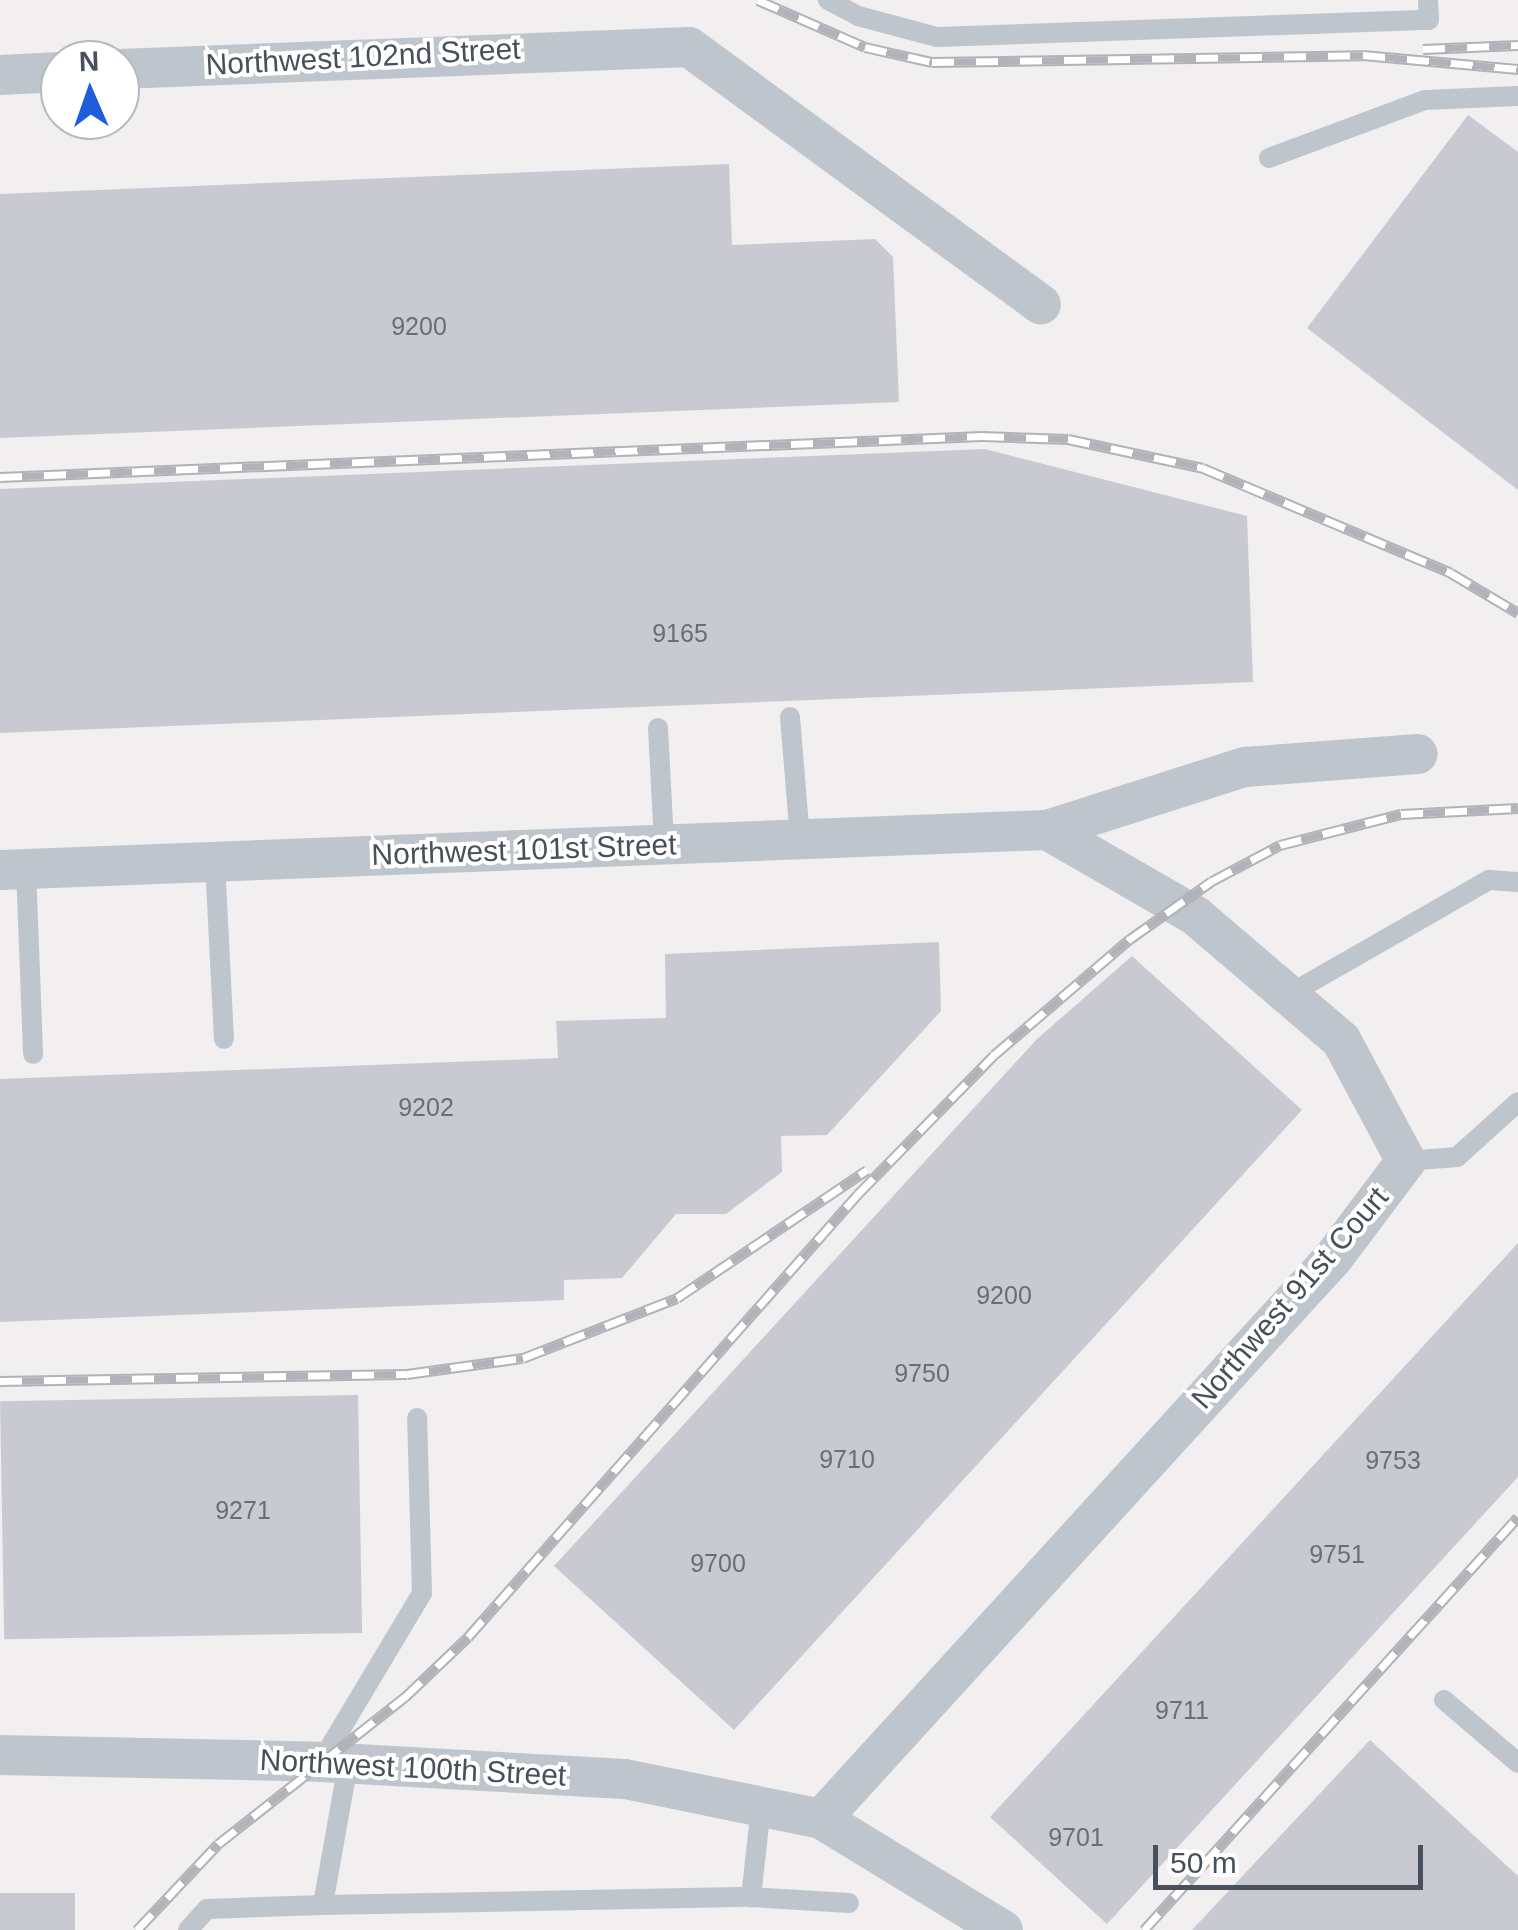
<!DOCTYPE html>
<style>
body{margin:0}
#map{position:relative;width:1518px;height:1930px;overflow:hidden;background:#f1efef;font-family:Arial,sans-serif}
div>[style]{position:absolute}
.building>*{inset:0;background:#c9cad1;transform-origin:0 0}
.service>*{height:20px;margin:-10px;padding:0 10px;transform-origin:10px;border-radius:10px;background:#bec5cd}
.minor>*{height:40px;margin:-20px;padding:0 20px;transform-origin:20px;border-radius:20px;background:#bec5cd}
.rail>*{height:11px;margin-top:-5.5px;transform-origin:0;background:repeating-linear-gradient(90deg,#fff 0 22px,#b1b3b9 0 44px);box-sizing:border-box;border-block:2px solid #b1b3b9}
span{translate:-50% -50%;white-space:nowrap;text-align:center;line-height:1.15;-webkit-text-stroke:8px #fff;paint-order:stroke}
.number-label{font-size:25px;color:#686e79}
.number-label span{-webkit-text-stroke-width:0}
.street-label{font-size:30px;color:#48505c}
.north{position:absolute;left:40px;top:40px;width:100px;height:100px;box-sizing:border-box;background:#fff;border:2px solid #b6b9be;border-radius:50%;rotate:358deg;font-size:28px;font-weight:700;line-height:40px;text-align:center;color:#48505c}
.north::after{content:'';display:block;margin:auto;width:35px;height:45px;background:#1e5ddc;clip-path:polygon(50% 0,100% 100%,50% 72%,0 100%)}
.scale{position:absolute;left:1153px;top:1845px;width:270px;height:45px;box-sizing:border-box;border:5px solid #48505c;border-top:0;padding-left:12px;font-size:30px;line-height:35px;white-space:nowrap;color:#48505c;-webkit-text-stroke:8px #fff;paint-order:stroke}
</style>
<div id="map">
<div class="building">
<div style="clip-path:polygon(1468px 115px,1518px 152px,1518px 490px,1307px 328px)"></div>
<div style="clip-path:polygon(729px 164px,732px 245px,875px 239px,893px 257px,899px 402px,0 438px,0 194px)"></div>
<div style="clip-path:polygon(985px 449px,1247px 516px,1253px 682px,0 733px,0 489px)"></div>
<div style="clip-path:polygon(939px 942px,941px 1011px,827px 1135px,781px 1136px,782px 1172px,726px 1214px,676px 1214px,622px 1278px,564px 1280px,564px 1300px,0 1322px,0 1079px,558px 1058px,556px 1021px,666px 1018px,665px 954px)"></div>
<div style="clip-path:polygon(1132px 956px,1302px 1110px,734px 1730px,554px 1566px,1037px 1039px)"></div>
<div style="clip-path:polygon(1518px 1243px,1518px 1477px,1107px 1924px,990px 1817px)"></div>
<div style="left:358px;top:1395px;width:238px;height:358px;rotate:89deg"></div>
<div style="clip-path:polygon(1370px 1740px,1518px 1876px,1518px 1930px,1192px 1930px)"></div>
<div style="left:75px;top:1893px;width:37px;height:75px;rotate:90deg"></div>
</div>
<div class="service">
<div style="left:828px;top:0;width:34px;rotate:28deg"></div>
<div style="left:858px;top:16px;width:82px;rotate:14.9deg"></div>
<div style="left:937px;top:37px;width:492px;rotate:-2deg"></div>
<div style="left:1429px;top:20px;width:20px;rotate:-93deg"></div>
<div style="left:1269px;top:158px;width:166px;rotate:-20.4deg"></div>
<div style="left:1425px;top:100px;width:93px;rotate:-2.5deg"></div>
<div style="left:790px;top:717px;width:122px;rotate:85.3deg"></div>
<div style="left:658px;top:728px;width:116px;rotate:87deg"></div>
<div style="left:215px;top:862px;width:177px;rotate:87.1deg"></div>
<div style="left:26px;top:869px;width:185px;rotate:87.8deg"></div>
<div style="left:1288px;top:995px;width:232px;rotate:-29.8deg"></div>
<div style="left:1489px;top:880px;width:29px;rotate:4deg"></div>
<div style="left:1406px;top:1161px;width:51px;rotate:-4.5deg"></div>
<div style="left:1457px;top:1157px;width:82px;rotate:-42deg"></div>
<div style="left:1444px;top:1700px;width:97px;rotate:40.4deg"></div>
<div style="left:321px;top:1762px;width:197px;rotate:-59.1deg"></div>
<div style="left:422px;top:1593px;width:175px;rotate:-91.6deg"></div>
<div style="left:348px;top:1764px;width:143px;rotate:100.1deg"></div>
<div style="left:323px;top:1905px;width:428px;rotate:-1.1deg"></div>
<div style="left:761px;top:1807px;width:91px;rotate:96.3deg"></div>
<div style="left:751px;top:1897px;width:98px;rotate:3.5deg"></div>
<div style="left:188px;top:1930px;width:28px;rotate:-48deg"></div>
<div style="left:207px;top:1909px;width:116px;rotate:-2deg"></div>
</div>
<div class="minor">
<div style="left:120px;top:69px;width:569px;rotate:-2.21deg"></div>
<div style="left:689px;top:47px;width:436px;rotate:36.2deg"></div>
<div style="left:0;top:75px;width:60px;rotate:-2.9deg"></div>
<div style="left:0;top:870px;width:1048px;rotate:-2.19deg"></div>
<div style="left:1047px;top:830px;width:208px;rotate:-17.7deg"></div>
<div style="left:1245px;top:767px;width:173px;rotate:-4.3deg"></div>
<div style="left:0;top:1755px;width:321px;rotate:1.2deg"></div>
<div style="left:321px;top:1762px;width:304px;rotate:3.2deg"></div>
<div style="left:625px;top:1779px;width:200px;rotate:11.5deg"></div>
<div style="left:821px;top:1819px;width:213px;rotate:31.4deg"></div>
<div style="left:821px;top:1819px;width:761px;rotate:-47.61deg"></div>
<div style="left:1334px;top:1257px;width:120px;rotate:-53.1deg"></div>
<div style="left:1406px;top:1161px;width:137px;rotate:-118.2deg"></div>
<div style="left:1341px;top:1040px;width:191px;rotate:-139.5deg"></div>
<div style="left:1196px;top:916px;width:172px;rotate:-150deg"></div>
</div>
<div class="rail">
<div style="left:758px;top:0;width:117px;rotate:23.7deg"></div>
<div style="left:865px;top:47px;width:69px;rotate:12.6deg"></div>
<div style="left:932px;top:62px;width:431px;rotate:-0.9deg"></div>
<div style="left:1363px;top:55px;width:156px;rotate:5.2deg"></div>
<div style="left:1423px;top:49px;width:95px;rotate:-2.4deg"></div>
<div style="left:0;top:477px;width:983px;rotate:-2.39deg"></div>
<div style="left:982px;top:436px;width:86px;rotate:2deg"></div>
<div style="left:1068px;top:439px;width:138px;rotate:12.1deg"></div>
<div style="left:1203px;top:468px;width:269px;rotate:22.9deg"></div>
<div style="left:1451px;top:573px;width:78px;rotate:30.8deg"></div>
<div style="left:0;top:1381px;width:407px;rotate:-1deg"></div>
<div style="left:407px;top:1374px;width:117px;rotate:-7.9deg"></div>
<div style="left:523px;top:1358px;width:165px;rotate:-21.3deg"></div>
<div style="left:677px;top:1298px;width:229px;rotate:-34deg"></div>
<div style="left:137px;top:1930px;width:118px;rotate:-46.7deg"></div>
<div style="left:218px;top:1844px;width:238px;rotate:-38.2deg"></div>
<div style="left:405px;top:1697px;width:87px;rotate:-43.6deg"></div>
<div style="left:468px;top:1637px;width:590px;rotate:-48.64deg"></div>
<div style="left:858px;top:1194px;width:194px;rotate:-45.6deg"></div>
<div style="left:994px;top:1055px;width:179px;rotate:-40.5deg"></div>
<div style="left:1130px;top:939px;width:100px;rotate:-35.3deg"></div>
<div style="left:1212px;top:881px;width:77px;rotate:-27.9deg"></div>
<div style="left:1280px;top:845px;width:125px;rotate:-14.4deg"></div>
<div style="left:1401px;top:814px;width:117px;rotate:-2.9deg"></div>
<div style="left:1144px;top:1930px;width:557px;rotate:-47.84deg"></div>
</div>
<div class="number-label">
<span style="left:419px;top:326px">9200</span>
<span style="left:680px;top:633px">9165</span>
<span style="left:426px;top:1107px">9202</span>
<span style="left:1004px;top:1295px">9200</span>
<span style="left:922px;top:1373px">9750</span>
<span style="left:847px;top:1459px">9710</span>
<span style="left:1393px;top:1460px">9753</span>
<span style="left:243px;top:1510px">9271</span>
<span style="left:1337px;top:1554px">9751</span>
<span style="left:718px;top:1563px">9700</span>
<span style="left:1182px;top:1710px">9711</span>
<span style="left:1076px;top:1837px">9701</span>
</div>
<div class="street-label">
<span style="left:363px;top:57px;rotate:-3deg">Northwest 102nd Street</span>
<span style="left:524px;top:850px;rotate:-2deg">Northwest 101st Street</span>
<span style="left:1290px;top:1298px;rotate:-49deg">Northwest 91st Court</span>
<span style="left:413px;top:1768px;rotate:3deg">Northwest 100th Street</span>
</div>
<div class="north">N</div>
<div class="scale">50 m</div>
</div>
